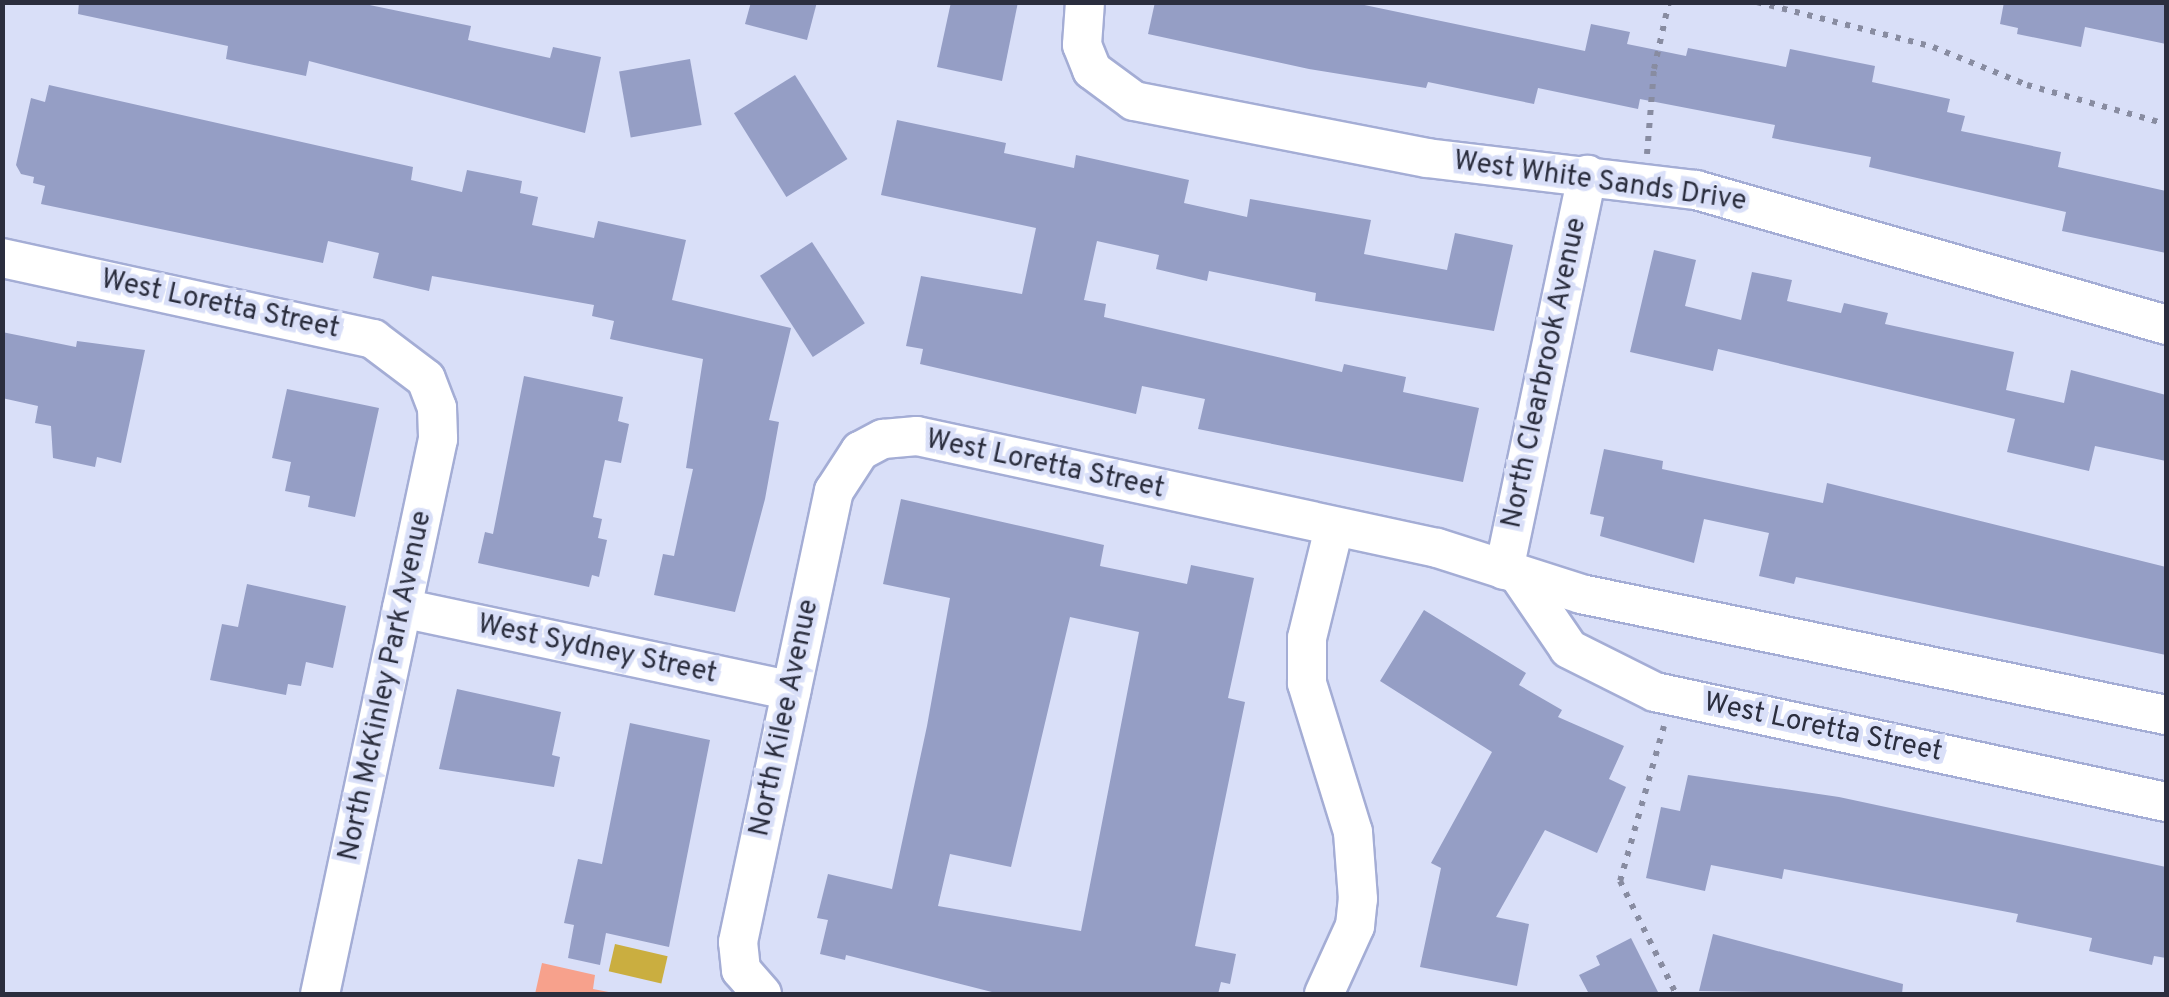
<!DOCTYPE html>
<style>
body{margin:0}
#map{position:relative;width:2169px;height:997px;overflow:hidden;background:#d9dff8;font-family:Overpass,sans-serif}
div>[style]{position:absolute}
.green>*{inset:0;background:#f7a18c}
.water>*{inset:0;background:#caae40;transform-origin:0 0}
.building>*{inset:0;background:#959ec5;transform-origin:0 0}
.path>*{height:6px;margin-top:-3px;transform-origin:0;background:repeating-linear-gradient(90deg,#888ca1 0 5px,transparent 0 13px)}
.roads{filter:drop-shadow(2px 0 #a4add5) drop-shadow(-2px 0 #a4add5) drop-shadow(0 2px #a4add5) drop-shadow(0 -2px #a4add5)}
.minor>*{height:38px;margin:-19px;padding:0 19px;transform-origin:19px;border-radius:19px;background:#fff}
span{translate:-50% -50%;white-space:nowrap;text-align:center;line-height:1.15;-webkit-text-stroke:9px #d9dff8;paint-order:stroke}
.street-label{font-size:28px;color:#2b2e3e}
.frame{position:absolute;inset:0;border:5px solid #2b2e3e;pointer-events:none}
</style>
<div id="map">
<div class="green">
<div style="clip-path:polygon(542px 963px,595px 975px,593px 989px,619px 994px,535px 994px)"></div>
</div>
<div class="water">
<div style="left:615px;top:944px;width:54px;height:28px;rotate:13deg"></div>
</div>
<div class="building">
<div style="clip-path:polygon(79px 2px,355px 2px,471px 26px,468px 40px,550px 58px,553px 47px,601px 57px,585px 133px,309px 61px,306px 76px,226px 59px,228px 46px,78px 14px)"></div>
<div style="clip-path:polygon(751px 2px,817px 2px,807px 40px,745px 24px)"></div>
<div style="clip-path:polygon(951px 2px,1018px 2px,1002px 81px,937px 67px)"></div>
<div style="clip-path:polygon(1155px 2px,1350px 2px,1585px 51px,1591px 24px,1630px 32px,1627px 44px,1686px 56px,1688px 48px,1786px 67px,1790px 49px,1875px 66px,1872px 82px,1950px 99px,1947px 112px,1965px 116px,1961px 131px,2061px 152px,2058px 167px,2166px 191px,2166px 253px,2062px 231px,2066px 212px,1869px 167px,1871px 157px,1772px 138px,1775px 125px,1640px 99px,1638px 109px,1538px 88px,1534px 104px,1428px 82px,1426px 88px,1309px 69px,1148px 34px)"></div>
<div style="clip-path:polygon(2004px 2px,2166px 2px,2166px 44px,2085px 27px,2081px 47px,2017px 34px,2018px 28px,2000px 24px)"></div>
<div style="left:690px;top:59px;width:67px;height:72px;rotate:80deg"></div>
<div style="left:795px;top:75px;width:99px;height:72px;rotate:58deg"></div>
<div style="clip-path:polygon(49px 85px,413px 167px,411px 180px,462px 192px,467px 170px,522px 181px,520px 193px,538px 197px,532px 225px,594px 238px,598px 221px,686px 240px,672px 300px,791px 328px,769px 420px,779px 422px,765px 499px,735px 612px,654px 595px,663px 554px,674px 556px,693px 469px,686px 468px,703px 359px,610px 339px,614px 321px,592px 316px,594px 305px,432px 276px,429px 291px,373px 278px,379px 253px,328px 241px,323px 263px,41px 204px,45px 186px,33px 183px,34px 177px,21px 174px,16px 165px,31px 98px,45px 102px)"></div>
<div style="clip-path:polygon(897px 120px,1006px 143px,1004px 153px,1074px 168px,1076px 155px,1189px 180px,1184px 203px,1247px 217px,1250px 199px,1371px 220px,1364px 254px,1447px 270px,1455px 233px,1513px 245px,1494px 331px,1315px 301px,1316px 293px,1209px 271px,1207px 281px,1156px 269px,1159px 255px,1097px 241px,1084px 300px,1106px 304px,1104px 317px,1342px 372px,1344px 364px,1406px 377px,1403px 392px,1479px 408px,1463px 482px,1198px 429px,1205px 399px,1142px 386px,1136px 414px,920px 364px,923px 349px,906px 346px,921px 276px,1022px 294px,1036px 228px,881px 195px)"></div>
<div style="left:812px;top:242px;width:97px;height:62px;rotate:57deg"></div>
<div style="clip-path:polygon(1654px 250px,1696px 260px,1685px 306px,1741px 320px,1752px 272px,1792px 280px,1787px 301px,1841px 313px,1844px 303px,1888px 313px,1885px 324px,2014px 352px,2006px 390px,2064px 403px,2071px 370px,2166px 395px,2166px 461px,2095px 446px,2089px 471px,2007px 452px,2015px 419px,1718px 349px,1713px 371px,1630px 352px)"></div>
<div style="clip-path:polygon(2px 332px,76px 347px,77px 341px,145px 350px,121px 463px,97px 457px,95px 467px,53px 458px,51px 426px,35px 423px,38px 406px,2px 398px)"></div>
<div style="clip-path:polygon(524px 376px,623px 397px,618px 421px,629px 424px,621px 463px,605px 460px,593px 517px,602px 519px,598px 538px,607px 540px,599px 577px,592px 575px,589px 587px,478px 563px,485px 532px,493px 534px)"></div>
<div style="clip-path:polygon(287px 389px,379px 408px,355px 517px,308px 507px,310px 496px,285px 491px,291px 462px,272px 458px)"></div>
<div style="clip-path:polygon(1604px 449px,1663px 461px,1662px 469px,1823px 503px,1827px 483px,2166px 567px,2166px 655px,1796px 577px,1794px 584px,1759px 576px,1769px 533px,1704px 519px,1694px 563px,1600px 536px,1604px 517px,1590px 514px)"></div>
<div style="clip-path:polygon(evenodd,901px 499px,1104px 545px,1100px 566px,1187px 584px,1191px 565px,1254px 578px,1228px 698px,1245px 702px,1195px 946px,1236px 954px,1230px 984px,1221px 982px,1218px 994px,992px 992px,846px 955px,845px 960px,820px 954px,828px 920px,817px 918px,828px 874px,892px 889px,927px 726px,950px 598px,883px 584px,901px 499px,1070px 617px,1139px 632px,1081px 931px,938px 906px,950px 854px,1011px 867px,1070px 617px)"></div>
<div style="clip-path:polygon(247px 584px,346px 606px,333px 668px,306px 662px,301px 686px,288px 684px,286px 695px,210px 680px,222px 624px,238px 627px)"></div>
<div style="clip-path:polygon(1424px 610px,1526px 673px,1519px 685px,1562px 710px,1558px 717px,1624px 746px,1609px 779px,1626px 787px,1597px 853px,1545px 830px,1496px 917px,1529px 924px,1517px 986px,1420px 967px,1441px 868px,1431px 863px,1492px 752px,1380px 681px)"></div>
<div style="clip-path:polygon(457px 689px,561px 712px,552px 755px,560px 757px,554px 787px,439px 769px)"></div>
<div style="clip-path:polygon(630px 723px,710px 740px,669px 947px,606px 933px,600px 965px,568px 958px,574px 925px,564px 923px,578px 859px,602px 864px)"></div>
<div style="clip-path:polygon(1688px 775px,1839px 797px,2166px 867px,2166px 958px,2154px 956px,2152px 965px,2089px 951px,2092px 938px,2016px 922px,2018px 914px,1784px 869px,1782px 879px,1711px 865px,1705px 891px,1646px 878px,1661px 807px,1680px 811px)"></div>
<div style="clip-path:polygon(1713px 934px,1903px 984px,1902px 994px,1699px 991px)"></div>
<div style="clip-path:polygon(1631px 938px,1659px 994px,1589px 994px,1579px 975px,1600px 965px,1596px 956px)"></div>
</div>
<div class="path">
<div style="left:1757px;top:2px;width:182px;rotate:14.3deg"></div>
<div style="left:1933px;top:47px;width:101px;rotate:22deg"></div>
<div style="left:2027px;top:85px;width:144px;rotate:15.7deg"></div>
<div style="left:1647px;top:154px;width:85px;rotate:-85.3deg"></div>
<div style="left:1654px;top:69px;width:69px;rotate:-77.4deg"></div>
<div style="left:1664px;top:726px;width:161px;rotate:105.8deg"></div>
<div style="left:1620px;top:881px;width:126px;rotate:63.6deg"></div>
</div>
<div class="roads">
<div class="minor">
<div style="left:1085px;top:2px;width:43px;rotate:94deg"></div>
<div style="left:1082px;top:45px;width:27px;rotate:68deg"></div>
<div style="left:1092px;top:70px;width:52px;rotate:36.4deg"></div>
<div style="left:1134px;top:101px;width:298px;rotate:11deg"></div>
<div style="left:1427px;top:158px;width:271px;rotate:6.8deg"></div>
<div style="left:1696px;top:190px;width:489px;rotate:16deg"></div>
<div style="left:2px;top:258px;width:380px;rotate:12.3deg"></div>
<div style="left:373px;top:339px;width:66px;rotate:37deg"></div>
<div style="left:426px;top:379px;width:31px;rotate:69deg"></div>
<div style="left:437px;top:408px;width:31px;rotate:88deg"></div>
<div style="left:438px;top:439px;width:567px;rotate:102deg"></div>
<div style="left:1504px;top:570px;width:404px;rotate:-78.1deg"></div>
<div style="left:1522px;top:580px;width:83px;rotate:55.7deg"></div>
<div style="left:1569px;top:649px;width:96px;rotate:26.6deg"></div>
<div style="left:1655px;top:692px;width:523px;rotate:12.15deg"></div>
<div style="left:402px;top:608px;width:398px;rotate:12deg"></div>
<div style="left:762px;top:994px;width:32px;rotate:-131deg"></div>
<div style="left:741px;top:970px;width:28px;rotate:-96deg"></div>
<div style="left:738px;top:942px;width:461px;rotate:-78deg"></div>
<div style="left:834px;top:491px;width:48px;rotate:-57deg"></div>
<div style="left:860px;top:451px;width:26px;rotate:-28deg"></div>
<div style="left:883px;top:439px;width:34px;rotate:-5deg"></div>
<div style="left:917px;top:436px;width:532px;rotate:12.15deg"></div>
<div style="left:1437px;top:548px;width:151px;rotate:17.7deg"></div>
<div style="left:1581px;top:594px;width:597px;rotate:11.69deg"></div>
<div style="left:1324px;top:994px;width:75px;rotate:-65.5deg"></div>
<div style="left:1355px;top:926px;width:27px;rotate:-84deg"></div>
<div style="left:1358px;top:899px;width:67px;rotate:-94.3deg"></div>
<div style="left:1353px;top:832px;width:156px;rotate:-107.2deg"></div>
<div style="left:1307px;top:683px;width:45px;rotate:-90deg"></div>
<div style="left:1307px;top:638px;width:113px;rotate:-76.2deg"></div>
</div>
</div>
<div class="street-label">
<span style="left:1600px;top:182px;rotate:8deg">West White Sands Drive</span>
<span style="left:220px;top:305px;rotate:12deg">West Loretta Street</span>
<span style="left:1545px;top:373px;rotate:-78deg">North Clearbrook Avenue</span>
<span style="left:1045px;top:465px;rotate:12deg">West Loretta Street</span>
<span style="left:597px;top:650px;rotate:12deg">West Sydney Street</span>
<span style="left:386px;top:686px;rotate:-78deg">North McKinley Park Avenue</span>
<span style="left:785px;top:718px;rotate:-78deg">North Kilee Avenue</span>
<span style="left:1823px;top:728px;rotate:12deg">West Loretta Street</span>
</div>
<div class="frame"></div>
</div>
